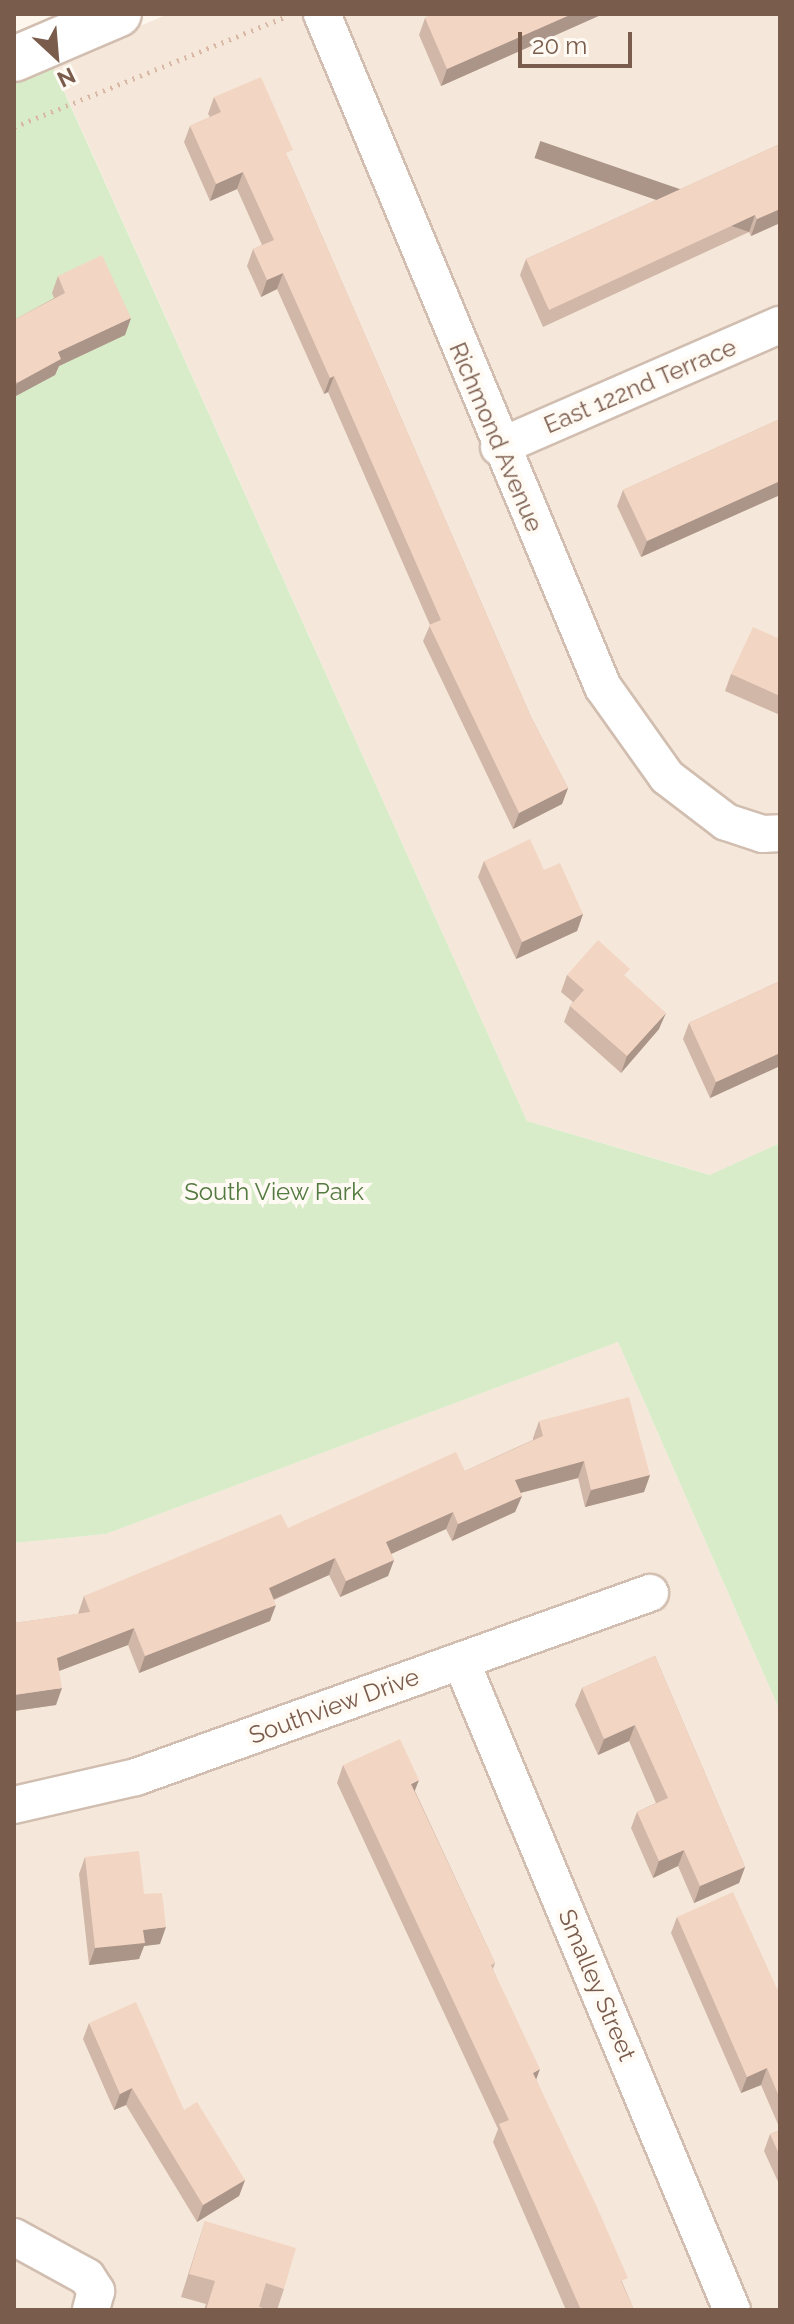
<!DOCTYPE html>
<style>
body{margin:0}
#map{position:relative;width:794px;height:2324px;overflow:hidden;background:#fdf6ec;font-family:Raleway,sans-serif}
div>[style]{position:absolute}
.residential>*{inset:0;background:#f5e8da}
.green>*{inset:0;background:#d8ecc9}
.path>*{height:5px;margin-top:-2.5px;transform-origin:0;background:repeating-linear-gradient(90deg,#d9b8a5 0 2px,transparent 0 8px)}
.roads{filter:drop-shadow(2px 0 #d1beb0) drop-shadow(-2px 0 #d1beb0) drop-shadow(0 2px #d1beb0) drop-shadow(0 -2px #d1beb0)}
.minor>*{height:36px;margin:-18px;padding:0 18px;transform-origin:18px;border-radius:18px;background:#fff}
.secondary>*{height:44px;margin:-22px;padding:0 22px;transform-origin:22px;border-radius:22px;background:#fff}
.wall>*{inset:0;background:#d1b7a8}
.shaded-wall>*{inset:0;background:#aa9588;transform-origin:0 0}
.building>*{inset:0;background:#f3d5c3}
span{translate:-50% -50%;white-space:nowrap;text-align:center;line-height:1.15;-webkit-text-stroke:8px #fffaf3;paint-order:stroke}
.street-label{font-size:24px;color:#7a5c4d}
.park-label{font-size:24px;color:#537a41}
.frame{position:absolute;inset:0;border:16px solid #7a5c4d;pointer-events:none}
.north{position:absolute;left:16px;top:16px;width:80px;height:80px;-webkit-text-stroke:6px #fffaf3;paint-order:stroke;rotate:154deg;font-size:22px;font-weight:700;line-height:32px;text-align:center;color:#7a5c4d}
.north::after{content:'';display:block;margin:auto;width:28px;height:36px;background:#7a5c4d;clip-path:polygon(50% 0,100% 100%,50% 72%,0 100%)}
.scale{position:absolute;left:518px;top:32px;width:114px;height:36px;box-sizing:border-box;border:4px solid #7a5c4d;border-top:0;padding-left:10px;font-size:24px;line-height:28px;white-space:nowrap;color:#7a5c4d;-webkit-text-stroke:6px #fffaf3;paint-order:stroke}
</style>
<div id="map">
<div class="residential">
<div style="clip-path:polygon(168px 14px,780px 14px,780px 1143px,711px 1175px,527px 1121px,52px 64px)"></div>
<div style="clip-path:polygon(618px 1342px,780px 1711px,780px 2310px,14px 2310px,14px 1543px,106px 1534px)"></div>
</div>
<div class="green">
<div style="clip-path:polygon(44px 47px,527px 1121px,710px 1175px,780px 1143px,780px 1711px,618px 1342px,106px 1534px,14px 1543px,14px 60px)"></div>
</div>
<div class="path">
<div style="left:14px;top:127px;width:292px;rotate:-22.1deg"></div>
</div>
<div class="roads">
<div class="minor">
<div style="left:322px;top:14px;width:729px;rotate:67.34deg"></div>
<div style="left:603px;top:687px;width:110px;rotate:54.6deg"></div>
<div style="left:667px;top:777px;width:74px;rotate:37.3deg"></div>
<div style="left:726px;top:822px;width:39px;rotate:18deg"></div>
<div style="left:763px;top:834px;width:17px;rotate:-3deg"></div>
<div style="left:499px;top:447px;width:306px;rotate:-23.5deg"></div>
<div style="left:461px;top:1661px;width:703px;rotate:67.34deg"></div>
<div style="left:14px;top:1805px;width:125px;rotate:-12.9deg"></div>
<div style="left:136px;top:1777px;width:546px;rotate:-19.7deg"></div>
<div style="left:14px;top:2237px;width:83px;rotate:28.7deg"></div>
<div style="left:87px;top:2277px;width:17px;rotate:57deg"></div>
<div style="left:96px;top:2291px;width:20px;rotate:105deg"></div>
</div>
<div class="secondary">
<div style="left:14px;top:59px;width:114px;rotate:-23.2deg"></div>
</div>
</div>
<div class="wall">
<div style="clip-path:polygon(434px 14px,603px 14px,441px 86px,419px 35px,425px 18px)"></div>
<div style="clip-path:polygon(214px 97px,289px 160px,531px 717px,568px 788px,562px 804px,513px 829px,423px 641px,430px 625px,328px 392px,324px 394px,277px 289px,261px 297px,247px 266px,253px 249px,262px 245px,237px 189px,210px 201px,184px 142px,190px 126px,210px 117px,208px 114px)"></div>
<div style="clip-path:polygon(780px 144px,780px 223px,751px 236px,749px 232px,543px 327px,520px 275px,526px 259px)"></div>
<div style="clip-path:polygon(58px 276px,131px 318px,125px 335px,59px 366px,55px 375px,14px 397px,14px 320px,54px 298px,52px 293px)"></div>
<div style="clip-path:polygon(780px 419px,780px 495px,641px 557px,617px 506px,623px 490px)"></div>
<div style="clip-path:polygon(780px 639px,780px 715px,725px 691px,731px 674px)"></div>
<div style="clip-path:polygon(484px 861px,544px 870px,583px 914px,577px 931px,516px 959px,478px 877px)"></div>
<div style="clip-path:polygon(567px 975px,627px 978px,659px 1029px,621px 1073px,564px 1022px,570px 1006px,573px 1002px,561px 992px)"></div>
<div style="clip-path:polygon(780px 981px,780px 1066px,710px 1098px,683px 1039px,689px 1023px)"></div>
<div style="clip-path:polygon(539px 1421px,650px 1475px,644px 1492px,585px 1507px,578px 1478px,520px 1493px,522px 1496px,515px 1512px,452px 1541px,446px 1529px,391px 1554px,394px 1560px,388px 1576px,340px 1597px,329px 1575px,274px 1600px,270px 1621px,139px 1673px,128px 1645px,59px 1671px,56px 1705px,14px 1711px,14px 1623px,78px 1614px,84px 1596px,465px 1471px,533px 1440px,533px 1438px)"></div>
<div style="clip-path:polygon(655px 1656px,745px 1867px,739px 1883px,694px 1903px,678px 1866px,653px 1878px,631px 1828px,637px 1812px,656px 1803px,629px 1741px,598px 1755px,575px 1705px,582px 1688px)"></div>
<div style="clip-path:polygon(343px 1765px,415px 1791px,495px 1963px,493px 1969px,536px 2079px,634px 2310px,566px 2310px,493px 2142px,498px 2129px,337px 1783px)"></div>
<div style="clip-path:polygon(85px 1857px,144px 1894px,160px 1944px,144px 1946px,139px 1959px,89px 1965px,79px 1874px)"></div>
<div style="clip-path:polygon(677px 1917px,780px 1995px,780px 2129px,761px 2085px,741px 2093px,671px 1933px)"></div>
<div style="clip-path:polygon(89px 2023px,184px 2110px,245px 2180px,239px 2196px,197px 2222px,126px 2105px,114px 2110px,83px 2039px)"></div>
<div style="clip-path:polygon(780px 2130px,780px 2186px,764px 2151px,770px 2134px)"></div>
<div style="clip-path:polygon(205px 2221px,284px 2289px,277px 2310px,270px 2310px,259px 2307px,258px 2310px,204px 2310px,206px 2304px,181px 2297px)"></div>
</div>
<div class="shaded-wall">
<div style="clip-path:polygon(572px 14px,603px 14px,441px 86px,447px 69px)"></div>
<div style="clip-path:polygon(243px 172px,237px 189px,210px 201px,216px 184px)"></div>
<div style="clip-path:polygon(780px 209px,780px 223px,751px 236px,757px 219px)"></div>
<div style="left:755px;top:215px;width:18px;height:227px;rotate:109deg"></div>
<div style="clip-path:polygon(283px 273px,277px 289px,261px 297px,267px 280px)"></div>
<div style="clip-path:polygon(131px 318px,125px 335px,59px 366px,55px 375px,14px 397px,14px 390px,17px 383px,58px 352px)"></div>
<div style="clip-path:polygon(334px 376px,328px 392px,324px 394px,330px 378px)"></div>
<div style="clip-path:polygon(780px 481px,780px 495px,641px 557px,647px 541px)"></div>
<div style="clip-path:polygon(568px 788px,562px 804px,513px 829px,519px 813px)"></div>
<div style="clip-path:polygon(583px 914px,577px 931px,516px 959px,522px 942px)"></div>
<div style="clip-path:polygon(666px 1013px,659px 1029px,621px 1073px,627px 1056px)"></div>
<div style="clip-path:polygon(780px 1053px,780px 1066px,710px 1098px,716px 1082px)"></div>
<div style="clip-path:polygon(584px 1461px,578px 1478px,509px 1496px,515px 1480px)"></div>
<div style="clip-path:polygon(650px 1475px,644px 1492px,585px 1507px,591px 1490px)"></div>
<div style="clip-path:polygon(522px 1496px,515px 1512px,452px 1541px,458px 1524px)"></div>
<div style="clip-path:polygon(453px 1512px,446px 1529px,380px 1559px,386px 1542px)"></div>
<div style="clip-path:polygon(335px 1558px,329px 1575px,263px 1604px,269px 1588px)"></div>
<div style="clip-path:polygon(394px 1560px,388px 1576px,340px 1597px,346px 1581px)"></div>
<div style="clip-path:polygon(276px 1605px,270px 1621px,139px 1673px,145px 1656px)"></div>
<div style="clip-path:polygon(134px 1628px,128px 1645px,51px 1674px,57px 1658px)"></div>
<div style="clip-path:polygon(62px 1688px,56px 1705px,14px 1711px,14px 1695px)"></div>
<div style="clip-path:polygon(635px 1725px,629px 1741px,598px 1755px,604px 1739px)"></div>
<div style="clip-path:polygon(419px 1780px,412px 1798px,411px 1784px)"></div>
<div style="clip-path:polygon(684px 1850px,678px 1866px,653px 1878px,659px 1861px)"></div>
<div style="clip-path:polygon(745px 1867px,739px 1883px,694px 1903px,700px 1886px)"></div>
<div style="clip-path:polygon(166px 1927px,160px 1944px,144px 1946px,139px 1959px,89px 1965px,95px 1948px,143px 1930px)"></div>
<div style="clip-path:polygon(767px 2068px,761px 2085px,741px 2093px,747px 2077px)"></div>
<div style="clip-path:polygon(540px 2069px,533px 2088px,533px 2073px)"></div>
<div style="clip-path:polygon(132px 2088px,126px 2105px,114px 2110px,120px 2094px)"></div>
<div style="clip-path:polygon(245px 2180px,239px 2196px,197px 2222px,203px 2205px)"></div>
</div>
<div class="building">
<div style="clip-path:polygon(434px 14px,572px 14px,447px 69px,425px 18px)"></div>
<div style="clip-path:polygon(261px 77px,293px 150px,286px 153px,531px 717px,568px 788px,519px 813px,429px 625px,441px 620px,334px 376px,330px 378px,283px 273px,267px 280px,253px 249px,274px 240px,243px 172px,216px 184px,190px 126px,221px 112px,214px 97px)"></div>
<div style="clip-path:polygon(780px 144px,780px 209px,757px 219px,755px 215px,549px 310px,526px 259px)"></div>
<div style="clip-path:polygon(102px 255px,131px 318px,58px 352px,61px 359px,17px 383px,14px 378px,14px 320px,65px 293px,58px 276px)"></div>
<div style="clip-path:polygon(780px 419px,780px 481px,647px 541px,623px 490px)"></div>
<div style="clip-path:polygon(753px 627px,780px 639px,780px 696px,731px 674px)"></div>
<div style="clip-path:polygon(530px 839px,544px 870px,560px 863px,583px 914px,522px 942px,484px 861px)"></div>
<div style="clip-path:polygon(598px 940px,630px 969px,624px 975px,666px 1013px,627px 1056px,570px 1006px,584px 990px,567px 975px)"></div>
<div style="clip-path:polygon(780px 981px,780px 1053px,716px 1082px,689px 1023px)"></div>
<div style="clip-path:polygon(629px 1397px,650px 1475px,591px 1490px,584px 1461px,515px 1480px,522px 1496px,458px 1524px,453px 1512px,386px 1542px,394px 1560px,346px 1581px,335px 1558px,269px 1588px,276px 1605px,145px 1656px,134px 1628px,57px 1658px,62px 1688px,14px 1695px,14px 1623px,90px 1612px,84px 1596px,281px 1514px,288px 1528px,456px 1452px,465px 1471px,543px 1436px,539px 1421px)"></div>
<div style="clip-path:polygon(655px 1656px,745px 1867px,700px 1886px,684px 1850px,659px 1861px,637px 1812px,668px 1798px,635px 1725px,604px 1739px,582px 1688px)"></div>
<div style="clip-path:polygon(400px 1739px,419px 1780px,411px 1784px,495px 1963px,491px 1965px,540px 2069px,533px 2073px,596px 2205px,628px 2278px,621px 2281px,634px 2310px,581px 2310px,499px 2124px,509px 2120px,343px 1765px)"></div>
<div style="clip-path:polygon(139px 1851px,144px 1894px,162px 1893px,166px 1927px,143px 1930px,145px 1943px,95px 1948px,85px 1857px)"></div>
<div style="clip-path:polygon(733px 1892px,780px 1995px,780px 2099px,767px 2068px,747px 2077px,677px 1917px)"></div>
<div style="clip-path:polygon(136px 2002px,184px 2110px,197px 2102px,245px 2180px,203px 2205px,132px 2088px,120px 2094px,89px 2023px)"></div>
<div style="clip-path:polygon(780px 2130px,780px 2156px,770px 2134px)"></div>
<div style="clip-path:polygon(205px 2221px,296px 2248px,284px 2289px,266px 2283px,258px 2310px,206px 2310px,215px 2281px,189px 2274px)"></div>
</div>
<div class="street-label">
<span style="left:640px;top:386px;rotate:-23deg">East 122nd Terrace</span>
<span style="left:496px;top:437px;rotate:67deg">Richmond Avenue</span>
<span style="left:334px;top:1706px;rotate:-20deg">Southview Drive</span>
<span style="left:597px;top:1985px;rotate:67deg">Smalley Street</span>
</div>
<div class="park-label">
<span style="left:274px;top:1192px">South View Park</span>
</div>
<div class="frame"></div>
<div class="north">N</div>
<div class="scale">20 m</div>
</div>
